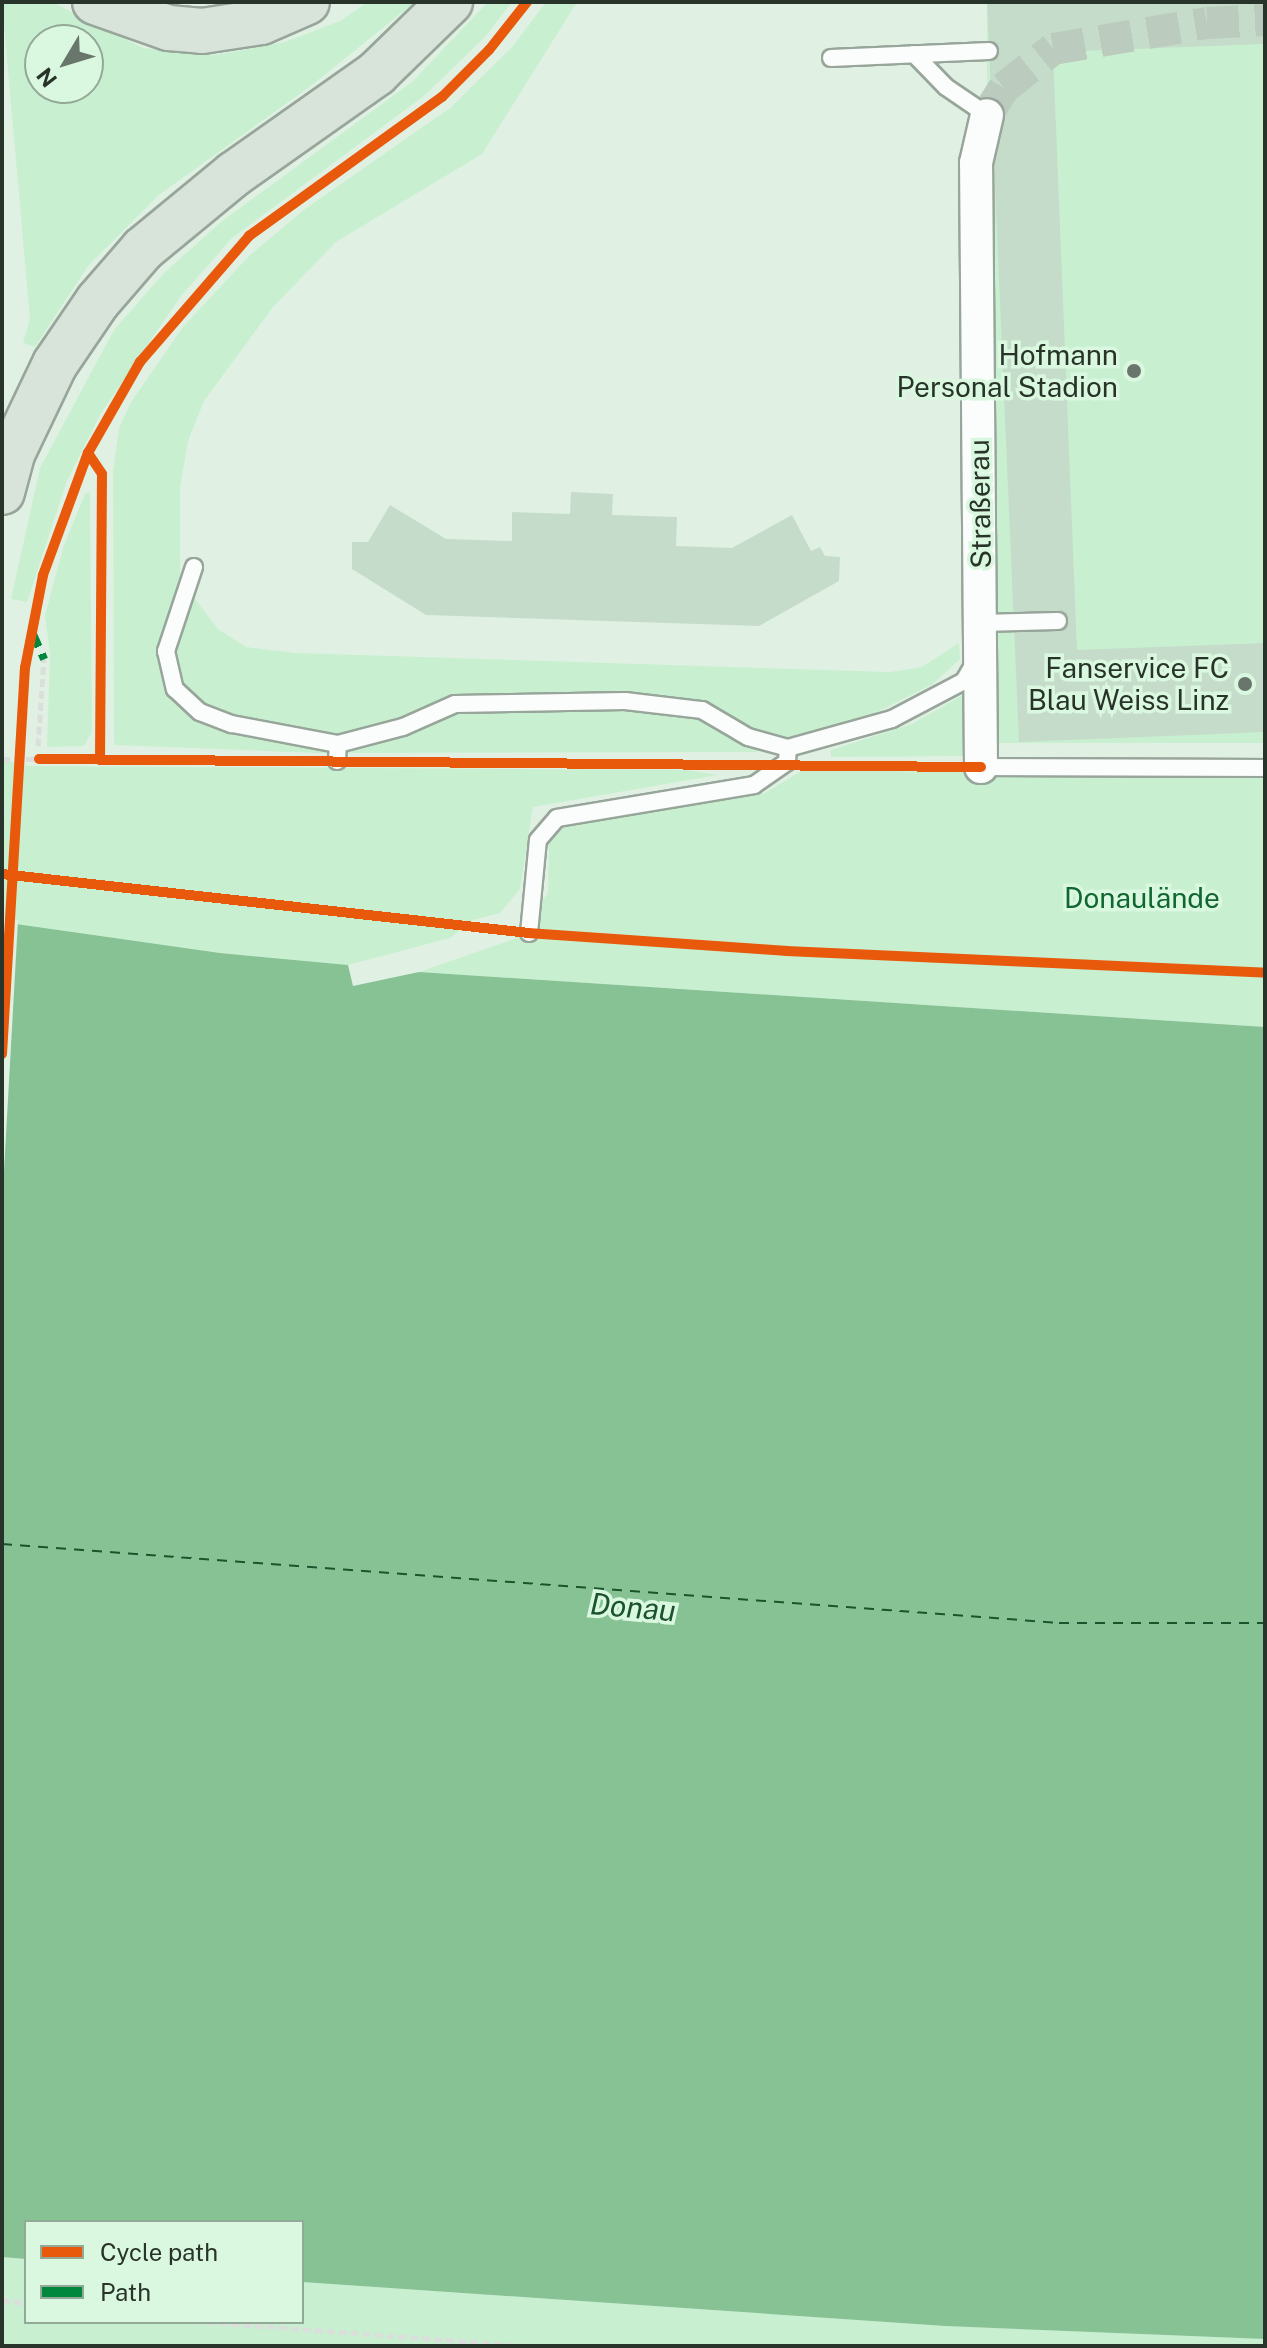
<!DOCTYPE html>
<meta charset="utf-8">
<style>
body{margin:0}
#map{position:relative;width:1267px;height:2348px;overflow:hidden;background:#e0f1e3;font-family:"Public Sans",sans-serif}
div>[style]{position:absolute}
.green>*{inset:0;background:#c8f0d0;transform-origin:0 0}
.water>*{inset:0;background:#87c295}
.pier>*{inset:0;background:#e0f1e3}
.ferry>*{height:2px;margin-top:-1px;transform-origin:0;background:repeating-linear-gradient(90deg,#1b532c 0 10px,transparent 0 18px)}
.building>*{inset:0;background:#c5dcca}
.street-tunnel>*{height:32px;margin-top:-16px;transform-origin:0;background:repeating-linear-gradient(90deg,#bbcbbe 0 32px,transparent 0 48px)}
.path>*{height:5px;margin-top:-2.5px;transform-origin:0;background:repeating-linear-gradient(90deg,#dadfdb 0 8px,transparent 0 12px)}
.roads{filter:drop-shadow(2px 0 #98a59a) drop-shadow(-2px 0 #98a59a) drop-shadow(0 2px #98a59a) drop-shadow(0 -2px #98a59a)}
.lane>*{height:16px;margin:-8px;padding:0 8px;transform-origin:8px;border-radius:8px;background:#fafdfb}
.street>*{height:32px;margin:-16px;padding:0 16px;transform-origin:16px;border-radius:16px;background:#fafdfb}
.highway>*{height:44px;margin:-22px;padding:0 22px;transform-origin:22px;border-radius:22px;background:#d8e3da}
.quiet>*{height:8px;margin-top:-4px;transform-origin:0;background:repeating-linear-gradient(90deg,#00873e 0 16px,transparent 0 24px)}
.cycleway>*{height:10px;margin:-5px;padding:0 5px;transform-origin:5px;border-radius:5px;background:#e8590c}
.dots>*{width:22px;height:22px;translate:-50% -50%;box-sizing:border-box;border:4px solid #daf7df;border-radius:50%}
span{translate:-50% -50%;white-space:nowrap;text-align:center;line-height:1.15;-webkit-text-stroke:7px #daf7df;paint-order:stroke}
.poi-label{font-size:28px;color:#28332a}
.right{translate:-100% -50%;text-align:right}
.street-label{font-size:28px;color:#28332a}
.park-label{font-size:28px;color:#106731}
.water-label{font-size:30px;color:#1b532c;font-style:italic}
.frame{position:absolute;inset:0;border:4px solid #28332a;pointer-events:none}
.legend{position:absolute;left:24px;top:2220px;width:280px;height:104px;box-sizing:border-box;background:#daf7df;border:2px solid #93a997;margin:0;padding:10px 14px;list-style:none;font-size:24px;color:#28332a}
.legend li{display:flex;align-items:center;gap:16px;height:40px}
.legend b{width:40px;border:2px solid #93a997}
.north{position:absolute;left:24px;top:24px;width:80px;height:80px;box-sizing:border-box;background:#daf7df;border:2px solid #93a997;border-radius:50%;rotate:232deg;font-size:22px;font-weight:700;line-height:32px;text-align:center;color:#28332a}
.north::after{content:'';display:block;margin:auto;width:28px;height:36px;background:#68766b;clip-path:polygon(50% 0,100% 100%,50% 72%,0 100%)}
</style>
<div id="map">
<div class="green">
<div style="clip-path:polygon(evenodd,2px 2px,52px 2px,143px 48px,215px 55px,285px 42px,340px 21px,368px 2px,415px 2px,312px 85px,159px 195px,88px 266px,35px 347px,23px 343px,30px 319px,2px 2px,40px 40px,88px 40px,88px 88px,40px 88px,40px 40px)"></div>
<div style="clip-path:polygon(488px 2px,512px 2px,486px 36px,424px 96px,232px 238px,181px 296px,101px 413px,67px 481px,27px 602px,11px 599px,40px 468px,114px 330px,164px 273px,221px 222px,412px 82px)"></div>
<div style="clip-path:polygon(546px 2px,577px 2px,482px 154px,336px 242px,273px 307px,204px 401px,188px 441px,180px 488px,180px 579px,218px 629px,246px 647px,296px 653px,890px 672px,922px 667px,959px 643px,960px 659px,933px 684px,871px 715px,756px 752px,320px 753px,114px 745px,113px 471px,119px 428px,131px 402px,183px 327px,249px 256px,305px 209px,450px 108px,513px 46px)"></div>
<div style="left:987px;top:2px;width:278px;height:741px"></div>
<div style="clip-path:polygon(90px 492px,92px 732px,84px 746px,47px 747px,50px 654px,45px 615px,64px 545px,85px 494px)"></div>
<div style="clip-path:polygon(968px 692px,975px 756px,831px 757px,831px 750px,912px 724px)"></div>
<div style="clip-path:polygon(2px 759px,28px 766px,687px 770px,718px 775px,533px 807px,520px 889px,500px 913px,473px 920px,450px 938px,348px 965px,220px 953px,2px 922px)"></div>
<div style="clip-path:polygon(803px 770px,1265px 776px,1265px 1027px,419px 972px,514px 939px,548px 893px,549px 844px,564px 827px,577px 821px,765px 793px)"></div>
<div style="clip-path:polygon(2px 2257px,26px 2259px,26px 2322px,302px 2322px,302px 2282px,945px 2326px,1265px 2339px,1265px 2346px,2px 2346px)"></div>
</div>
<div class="water">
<div style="clip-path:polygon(2px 922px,220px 953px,348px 965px,353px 986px,419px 972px,1265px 1027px,1265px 2339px,945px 2326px,302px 2282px,302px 2222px,26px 2222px,26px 2259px,2px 2257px)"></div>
</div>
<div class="pier">
<div style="clip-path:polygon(2px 918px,18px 920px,2px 1207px)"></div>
</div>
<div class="ferry">
<div style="left:2px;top:1544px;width:1060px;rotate:4.27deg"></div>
<div style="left:1059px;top:1623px;width:206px"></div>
</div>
<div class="building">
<div style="clip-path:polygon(987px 2px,1265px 2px,1265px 44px,1053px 52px,1077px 650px,1265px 643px,1265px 732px,1019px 742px)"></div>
<div style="clip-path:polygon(571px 492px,613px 494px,612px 515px,677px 517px,676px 546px,732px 548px,792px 515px,811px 551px,820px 547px,825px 556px,840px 557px,839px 581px,759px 626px,426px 615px,352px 569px,352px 542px,368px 542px,390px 505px,446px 539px,512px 541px,512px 512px,570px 514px)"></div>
</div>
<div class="street-tunnel">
<div style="left:987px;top:115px;width:32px;rotate:-58deg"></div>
<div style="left:1004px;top:88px;width:63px;rotate:-38.5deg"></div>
<div style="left:1053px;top:49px;width:156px;rotate:-9.6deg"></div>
<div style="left:1207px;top:23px;width:58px;rotate:-3deg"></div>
</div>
<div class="path">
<div style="left:38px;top:746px;width:87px;rotate:-86.1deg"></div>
<div style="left:2px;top:759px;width:37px"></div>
<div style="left:2px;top:2300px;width:24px;rotate:7deg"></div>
<div style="left:207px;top:2322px;width:321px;rotate:4.3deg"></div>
</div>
<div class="roads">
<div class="lane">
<div style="left:914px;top:54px;width:46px;rotate:45.9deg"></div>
<div style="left:946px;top:87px;width:50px;rotate:34.3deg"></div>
<div style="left:831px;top:58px;width:158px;rotate:-2.5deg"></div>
<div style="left:194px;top:567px;width:89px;rotate:108.4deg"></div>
<div style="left:166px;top:651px;width:39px;rotate:77deg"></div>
<div style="left:175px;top:689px;width:34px;rotate:43deg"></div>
<div style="left:200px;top:712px;width:34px;rotate:21deg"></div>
<div style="left:232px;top:724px;width:108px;rotate:10.7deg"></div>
<div style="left:338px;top:744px;width:67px;rotate:-14.7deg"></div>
<div style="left:403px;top:727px;width:57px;rotate:-23.9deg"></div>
<div style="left:455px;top:704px;width:170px;rotate:-1deg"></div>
<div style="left:625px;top:701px;width:78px;rotate:6.7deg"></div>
<div style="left:702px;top:710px;width:53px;rotate:30.4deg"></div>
<div style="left:748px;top:737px;width:41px;rotate:15.4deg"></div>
<div style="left:981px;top:623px;width:77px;rotate:-1.5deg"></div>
<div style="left:337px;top:761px;width:17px;rotate:-87deg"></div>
<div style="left:981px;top:767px;width:284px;rotate:0.2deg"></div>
<div style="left:529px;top:933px;width:93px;rotate:-84.5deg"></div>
<div style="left:538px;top:840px;width:29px;rotate:-49deg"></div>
<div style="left:557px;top:818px;width:200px;rotate:-9.5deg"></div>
<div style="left:754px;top:785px;width:40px;rotate:-34.9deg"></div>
<div style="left:787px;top:762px;width:14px;rotate:-86deg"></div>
<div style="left:788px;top:748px;width:108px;rotate:-15.6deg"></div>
<div style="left:892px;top:719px;width:81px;rotate:-27.8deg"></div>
<div style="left:964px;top:681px;width:22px;rotate:-60deg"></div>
</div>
<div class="street">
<div style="left:981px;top:767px;width:604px;rotate:-90.47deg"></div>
<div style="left:976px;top:163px;width:49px;rotate:-77.1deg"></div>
</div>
<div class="highway">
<div style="left:95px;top:2px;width:78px;rotate:19.4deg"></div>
<div style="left:169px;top:28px;width:33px;rotate:5deg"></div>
<div style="left:202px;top:31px;width:60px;rotate:-8.7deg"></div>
<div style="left:261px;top:22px;width:50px;rotate:-23.5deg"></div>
<div style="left:2px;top:492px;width:39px;rotate:-75deg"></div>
<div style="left:12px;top:454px;width:100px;rotate:-64.5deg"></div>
<div style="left:55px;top:364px;width:76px;rotate:-55.7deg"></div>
<div style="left:98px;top:301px;width:69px;rotate:-49.1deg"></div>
<div style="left:143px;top:249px;width:118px;rotate:-39.5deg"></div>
<div style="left:234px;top:174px;width:175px;rotate:-35.2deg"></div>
<div style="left:377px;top:73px;width:102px;rotate:-44.2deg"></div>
</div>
</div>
<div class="quiet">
<div style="left:32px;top:632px;width:30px;rotate:66deg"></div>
</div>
<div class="cycleway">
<div style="left:88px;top:453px;width:25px;rotate:56deg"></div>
<div style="left:102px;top:474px;width:286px;rotate:90.4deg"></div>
<div style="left:39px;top:759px;width:942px;rotate:0.49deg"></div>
<div style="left:2px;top:874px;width:530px;rotate:6.39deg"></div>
<div style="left:529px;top:933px;width:258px;rotate:4deg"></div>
<div style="left:786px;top:951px;width:480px;rotate:2.6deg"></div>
<div style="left:2px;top:1054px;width:387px;rotate:-86.6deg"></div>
<div style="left:25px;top:668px;width:95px;rotate:-79deg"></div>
<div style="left:43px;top:575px;width:130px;rotate:-69.8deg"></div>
<div style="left:88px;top:453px;width:105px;rotate:-60.3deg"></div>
<div style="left:140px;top:362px;width:167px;rotate:-49.1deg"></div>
<div style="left:249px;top:236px;width:238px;rotate:-35.8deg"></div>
<div style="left:442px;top:97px;width:66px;rotate:-45deg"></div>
<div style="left:489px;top:50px;width:61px;rotate:-51.6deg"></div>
</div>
<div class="dots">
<div style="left:1134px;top:371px;background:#68766b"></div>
<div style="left:1245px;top:684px;background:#68766b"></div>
</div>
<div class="poi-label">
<span class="right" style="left:1118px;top:371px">Hofmann<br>Personal Stadion</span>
<span class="right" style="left:1229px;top:684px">Fanservice FC<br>Blau Weiss Linz</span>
</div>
<div class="street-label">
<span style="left:980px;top:504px;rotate:-91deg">Straßerau</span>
</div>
<div class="park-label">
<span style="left:1142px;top:898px">Donaulände</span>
</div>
<div class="water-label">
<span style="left:633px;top:1607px;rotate:5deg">Donau</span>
</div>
<div class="frame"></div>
<ul class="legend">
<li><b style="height:10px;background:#e8590c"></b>Cycle path</li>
<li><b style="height:10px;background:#00873e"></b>Path</li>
</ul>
<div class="north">N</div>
</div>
